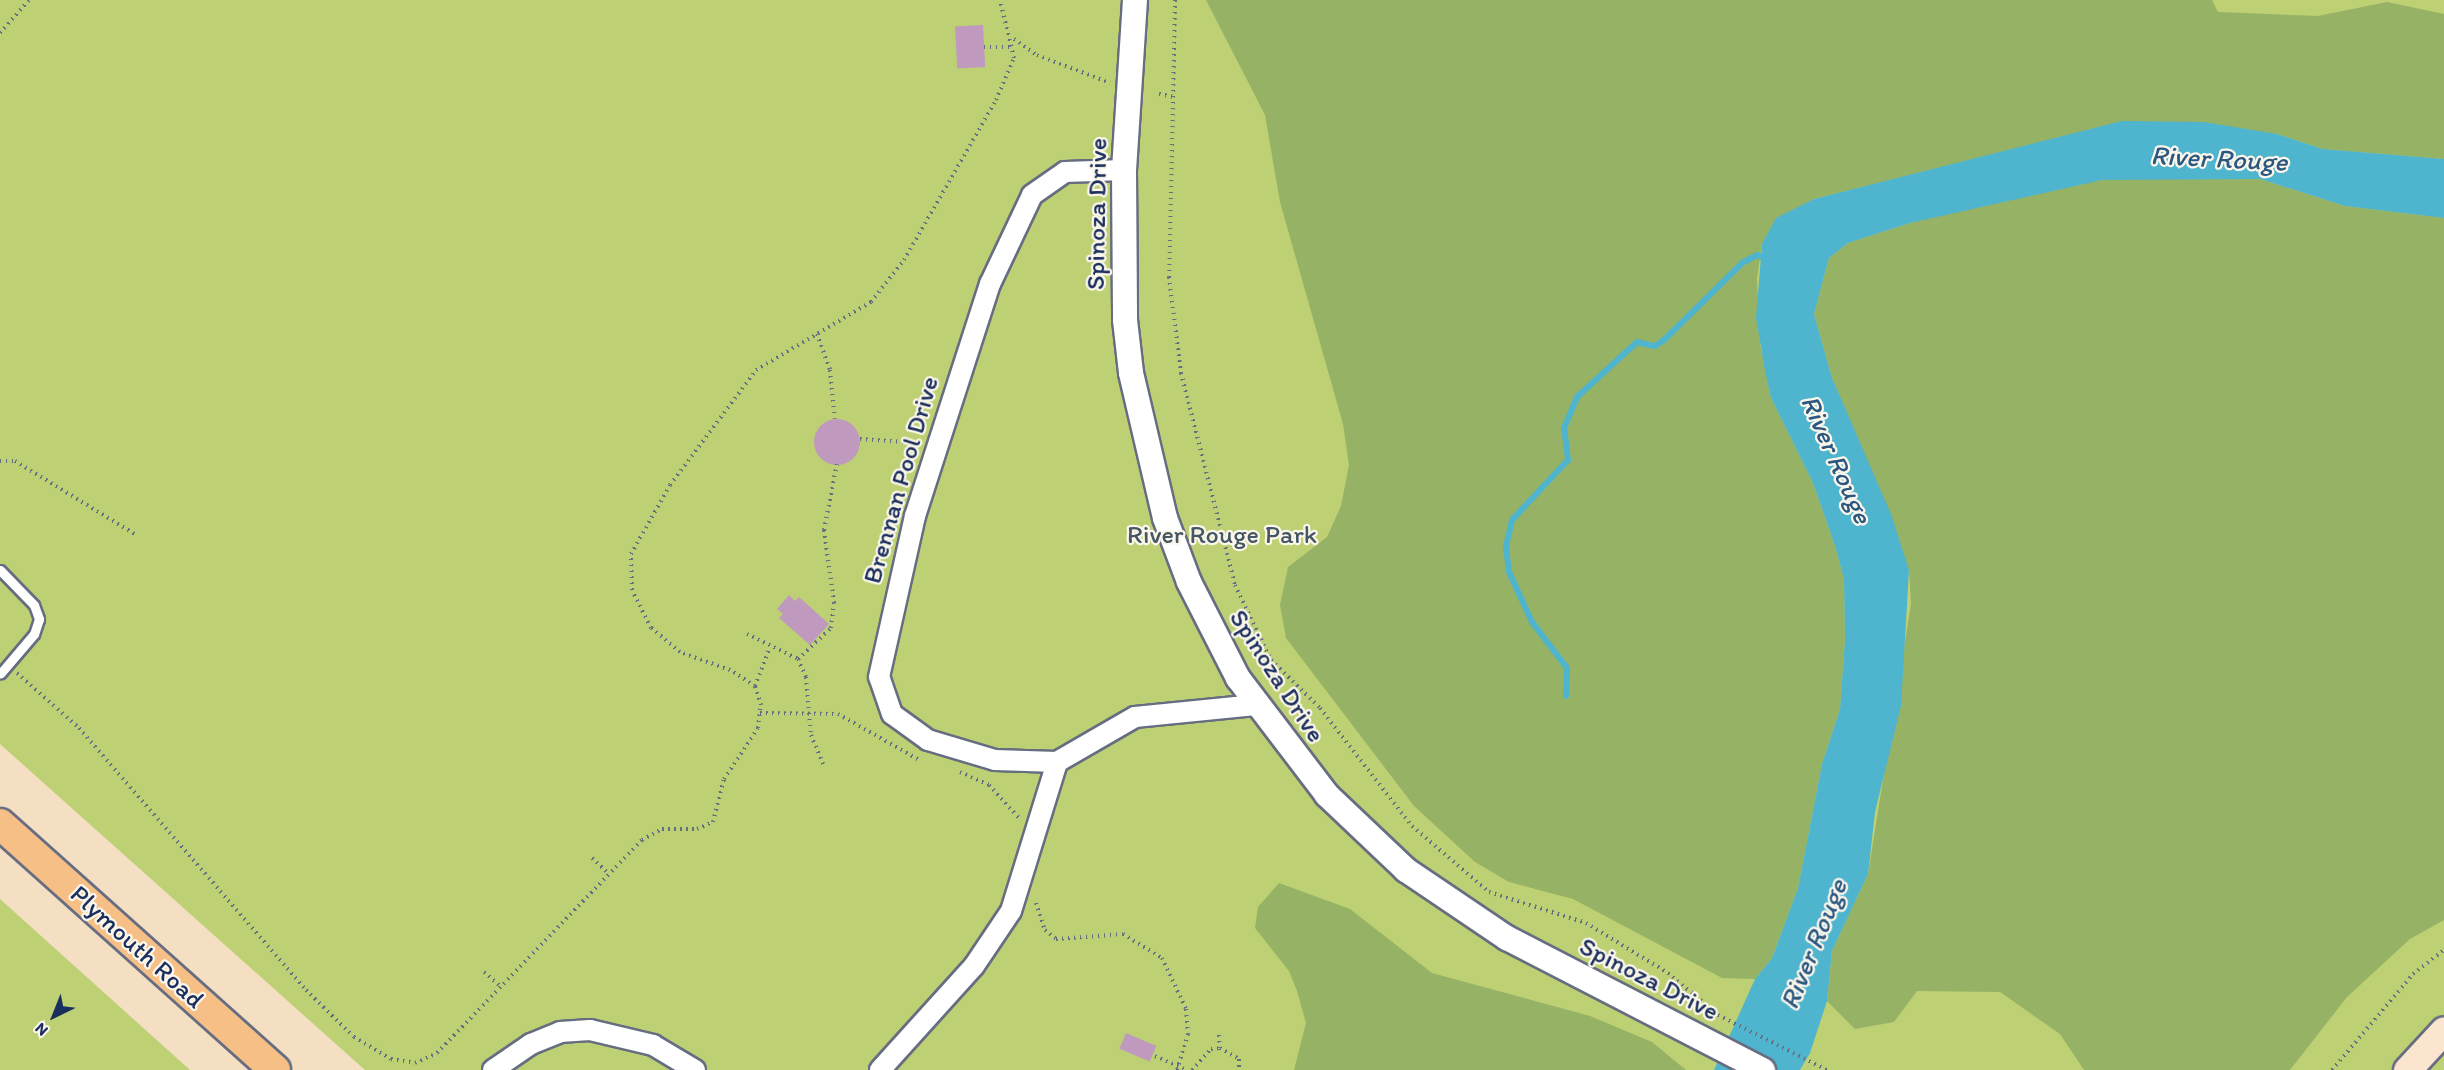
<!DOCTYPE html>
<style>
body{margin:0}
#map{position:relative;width:2444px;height:1070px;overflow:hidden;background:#f4dfc3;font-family:Itim,sans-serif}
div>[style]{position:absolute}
.green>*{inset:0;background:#bdd073}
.forest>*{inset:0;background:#96b265}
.water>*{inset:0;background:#4fb4ce}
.stream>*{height:6px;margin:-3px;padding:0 3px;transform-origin:3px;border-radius:3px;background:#4fb4ce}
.building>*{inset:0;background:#c099be;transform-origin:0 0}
.round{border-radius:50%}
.path>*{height:4px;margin-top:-2px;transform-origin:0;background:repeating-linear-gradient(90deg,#676d81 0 1.5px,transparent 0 6px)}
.roads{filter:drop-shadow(2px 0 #676d81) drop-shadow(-2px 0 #676d81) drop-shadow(0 2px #676d81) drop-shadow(0 -2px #676d81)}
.service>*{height:9px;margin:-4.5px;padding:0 4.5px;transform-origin:4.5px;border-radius:4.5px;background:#fff}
.minor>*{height:20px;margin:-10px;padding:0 10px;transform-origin:10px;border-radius:10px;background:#fff}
.tertiary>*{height:24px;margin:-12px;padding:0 12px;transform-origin:12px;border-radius:12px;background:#fff}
.secondary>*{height:27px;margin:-13.5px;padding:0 13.5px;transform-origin:13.5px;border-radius:13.5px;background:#fbe5cf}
.primary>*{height:30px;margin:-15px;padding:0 15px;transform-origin:15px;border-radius:15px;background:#f5bf86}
span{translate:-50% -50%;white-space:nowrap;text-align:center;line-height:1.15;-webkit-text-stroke:4.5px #fbf7ec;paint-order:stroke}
.street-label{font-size:26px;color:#1b2f5e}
.park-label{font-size:26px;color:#445763}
.water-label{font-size:27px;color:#2b5780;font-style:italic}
.north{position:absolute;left:24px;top:986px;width:60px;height:60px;-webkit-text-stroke:4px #fbf7ec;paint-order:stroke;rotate:223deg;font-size:16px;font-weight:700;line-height:24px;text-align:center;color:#1b2f5e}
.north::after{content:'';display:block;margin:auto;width:21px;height:27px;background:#1b2f5e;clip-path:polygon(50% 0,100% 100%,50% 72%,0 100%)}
</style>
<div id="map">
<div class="green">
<div style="clip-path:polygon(0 0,2444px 0,2444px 1070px,365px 1070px,0 744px)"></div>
<div style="clip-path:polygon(0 899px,190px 1070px,0 1070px)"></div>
</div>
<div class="forest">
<div style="clip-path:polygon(1206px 0,2212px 0,2218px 12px,2318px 16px,2387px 2px,2444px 14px,2444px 159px,2323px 149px,2277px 134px,2101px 127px,1814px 199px,1769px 233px,1762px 244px,1757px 279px,1760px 344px,1771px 398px,1813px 483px,1835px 546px,1844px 579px,1845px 640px,1840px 709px,1822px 764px,1798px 888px,1772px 958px,1755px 979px,1722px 978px,1573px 899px,1509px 882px,1475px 862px,1414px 806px,1286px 638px,1280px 605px,1288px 567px,1327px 537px,1341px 506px,1349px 465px,1343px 424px,1280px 202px,1265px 115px)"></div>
<div style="clip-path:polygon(2205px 177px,2260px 179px,2345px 206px,2444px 218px,2444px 920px,2410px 939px,2347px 997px,2290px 1070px,2084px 1070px,2060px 1034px,2000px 992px,1917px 991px,1894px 1022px,1855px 1029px,1827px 1001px,1832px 951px,1868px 874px,1911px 604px,1909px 570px,1832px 378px,1814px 314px,1829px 258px,1848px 243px,1910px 223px,2044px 190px,2102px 180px)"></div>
<div style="clip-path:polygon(1279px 883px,1350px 909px,1432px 973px,1590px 1016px,1652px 1042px,1686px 1070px,1294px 1070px,1306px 1023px,1297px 991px,1289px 971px,1255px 928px,1258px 907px)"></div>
</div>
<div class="water">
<div style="clip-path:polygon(2122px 121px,2204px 122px,2277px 134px,2323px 149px,2444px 159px,2444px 218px,2345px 206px,2260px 179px,2102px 180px,1910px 223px,1848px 243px,1829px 258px,1814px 314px,1832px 378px,1891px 514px,1909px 570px,1901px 706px,1875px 812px,1868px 874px,1832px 951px,1827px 1001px,1810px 1053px,1800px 1070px,1714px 1070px,1755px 979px,1772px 958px,1798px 888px,1822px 764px,1840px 709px,1845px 640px,1844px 579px,1835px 546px,1813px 483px,1771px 398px,1765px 371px,1756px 318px,1762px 244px,1776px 218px,1814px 199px)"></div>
</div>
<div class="stream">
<div style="left:1566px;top:696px;width:28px;rotate:-88deg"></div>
<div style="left:1567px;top:668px;width:58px;rotate:-127.3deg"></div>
<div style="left:1532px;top:622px;width:55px;rotate:-114.7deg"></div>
<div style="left:1509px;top:572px;width:26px;rotate:-97deg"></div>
<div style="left:1506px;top:546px;width:27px;rotate:-77deg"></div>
<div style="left:1512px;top:520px;width:82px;rotate:-47deg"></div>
<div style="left:1568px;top:460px;width:32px;rotate:-97deg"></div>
<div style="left:1564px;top:428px;width:34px;rotate:-67deg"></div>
<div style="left:1577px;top:397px;width:81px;rotate:-42.5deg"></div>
<div style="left:1637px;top:342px;width:18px;rotate:13deg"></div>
<div style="left:1655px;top:346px;width:11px;rotate:-34deg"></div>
<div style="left:1664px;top:340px;width:110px;rotate:-44.6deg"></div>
<div style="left:1742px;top:263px;width:17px;rotate:-28deg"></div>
<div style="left:1757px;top:255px;width:11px;rotate:22deg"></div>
</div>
<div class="building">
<div style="left:983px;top:25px;width:42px;height:28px;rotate:87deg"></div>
<div class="round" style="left:814px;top:419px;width:46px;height:46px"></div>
<div style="clip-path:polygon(789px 595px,795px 601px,799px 597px,829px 624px,810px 645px,779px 618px,783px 614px,777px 609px)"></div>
<div style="left:1126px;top:1033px;width:33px;height:17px;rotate:23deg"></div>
</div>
<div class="path">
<div style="left:1175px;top:0;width:277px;rotate:91.2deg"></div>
<div style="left:1169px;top:277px;width:97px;rotate:82.9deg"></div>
<div style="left:1181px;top:373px;width:219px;rotate:75.7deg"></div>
<div style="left:1235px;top:585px;width:83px;rotate:64.4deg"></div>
<div style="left:1271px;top:660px;width:69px;rotate:44.4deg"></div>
<div style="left:1320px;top:708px;width:150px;rotate:52.1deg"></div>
<div style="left:1412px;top:826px;width:101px;rotate:40.6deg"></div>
<div style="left:1489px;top:892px;width:102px;rotate:17.7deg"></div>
<div style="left:1586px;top:923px;width:96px;rotate:31.4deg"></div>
<div style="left:1668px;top:973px;width:65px;rotate:40deg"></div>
<div style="left:1718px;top:1015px;width:122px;rotate:26.8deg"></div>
<div style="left:0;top:33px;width:44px;rotate:-48.7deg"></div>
<div style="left:1014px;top:39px;width:28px;rotate:35deg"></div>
<div style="left:1037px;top:55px;width:78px;rotate:21deg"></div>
<div style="left:984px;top:47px;width:29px"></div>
<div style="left:1159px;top:94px;width:16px;rotate:11deg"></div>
<div style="left:817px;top:334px;width:38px;rotate:70deg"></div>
<div style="left:830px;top:370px;width:49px;rotate:84.2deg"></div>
<div style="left:860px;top:439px;width:58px;rotate:3.9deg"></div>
<div style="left:0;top:461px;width:15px"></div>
<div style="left:15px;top:461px;width:142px;rotate:31.4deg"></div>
<div style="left:747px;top:634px;width:57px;rotate:26.1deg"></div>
<div style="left:798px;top:659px;width:45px;rotate:-43.2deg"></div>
<div style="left:831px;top:628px;width:25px;rotate:-83deg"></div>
<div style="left:834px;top:603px;width:74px;rotate:-97.8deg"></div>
<div style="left:824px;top:530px;width:67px;rotate:-78.9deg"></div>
<div style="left:798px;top:659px;width:20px;rotate:66deg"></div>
<div style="left:806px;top:677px;width:58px;rotate:85.1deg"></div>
<div style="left:811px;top:735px;width:33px;rotate:67deg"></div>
<div style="left:17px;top:673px;width:83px;rotate:41.6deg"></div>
<div style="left:79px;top:728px;width:347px;rotate:49.1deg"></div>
<div style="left:306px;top:990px;width:67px;rotate:44.4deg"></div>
<div style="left:354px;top:1037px;width:43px;rotate:30.7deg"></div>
<div style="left:391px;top:1059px;width:24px;rotate:9deg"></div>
<div style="left:415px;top:1063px;width:24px;rotate:-24deg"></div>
<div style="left:437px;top:1053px;width:296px;rotate:-46.1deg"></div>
<div style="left:642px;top:840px;width:23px;rotate:-29deg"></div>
<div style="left:662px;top:829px;width:35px"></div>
<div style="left:697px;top:829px;width:17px;rotate:-24deg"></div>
<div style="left:713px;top:822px;width:44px;rotate:-75.7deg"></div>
<div style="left:724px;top:779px;width:61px;rotate:-56.3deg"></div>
<div style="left:758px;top:728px;width:23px;rotate:-83deg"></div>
<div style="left:761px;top:705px;width:20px;rotate:-108deg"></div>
<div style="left:755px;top:686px;width:30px;rotate:-147deg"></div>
<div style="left:730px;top:670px;width:53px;rotate:-160.2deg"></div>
<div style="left:680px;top:652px;width:38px;rotate:-140deg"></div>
<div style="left:651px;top:628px;width:42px;rotate:-116.6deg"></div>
<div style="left:632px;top:590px;width:36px;rotate:-92deg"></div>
<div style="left:631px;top:554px;width:79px;rotate:-60.5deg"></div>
<div style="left:670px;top:485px;width:144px;rotate:-53.2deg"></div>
<div style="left:756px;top:370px;width:134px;rotate:-30.6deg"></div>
<div style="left:871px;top:302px;width:53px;rotate:-51.8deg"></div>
<div style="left:904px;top:260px;width:185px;rotate:-60.1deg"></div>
<div style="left:996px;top:100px;width:46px;rotate:-66.8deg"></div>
<div style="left:1014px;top:58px;width:60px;rotate:-103.6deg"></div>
<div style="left:755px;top:686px;width:40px;rotate:-69deg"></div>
<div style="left:760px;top:713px;width:78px;rotate:0.7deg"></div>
<div style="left:838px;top:714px;width:95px;rotate:29.5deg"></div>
<div style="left:960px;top:772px;width:32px;rotate:24deg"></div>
<div style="left:989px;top:785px;width:45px;rotate:47.7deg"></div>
<div style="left:592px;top:858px;width:23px;rotate:43deg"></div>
<div style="left:1036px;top:903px;width:28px;rotate:72deg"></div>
<div style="left:1045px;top:930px;width:14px;rotate:39deg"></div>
<div style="left:1056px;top:939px;width:67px;rotate:-4.3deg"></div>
<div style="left:1123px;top:934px;width:46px;rotate:31.6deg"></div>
<div style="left:1162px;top:958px;width:56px;rotate:64.8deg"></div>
<div style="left:1186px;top:1009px;width:25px;rotate:85deg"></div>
<div style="left:1188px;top:1034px;width:38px;rotate:107deg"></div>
<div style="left:484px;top:972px;width:23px;rotate:41deg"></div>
<div style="left:1219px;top:1035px;width:13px;rotate:86deg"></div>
<div style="left:1155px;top:1056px;width:34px;rotate:24deg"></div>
<div style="left:1192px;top:1070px;width:28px;rotate:-48deg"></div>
<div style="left:1211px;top:1049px;width:9px;rotate:-6deg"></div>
<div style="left:1220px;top:1048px;width:22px;rotate:30deg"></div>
<div style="left:1239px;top:1059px;width:11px;rotate:90deg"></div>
<div style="left:2332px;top:1070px;width:126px;rotate:-49.8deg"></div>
<div style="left:2413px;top:974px;width:39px;rotate:-38deg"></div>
</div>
<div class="roads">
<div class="service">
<div style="left:0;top:570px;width:49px;rotate:45.8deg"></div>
<div style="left:34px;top:605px;width:15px;rotate:70deg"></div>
<div style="left:39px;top:619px;width:16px;rotate:108deg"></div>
<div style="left:34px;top:634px;width:52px;rotate:130.4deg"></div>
</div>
<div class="minor">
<div style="left:1057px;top:762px;width:90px;rotate:-30deg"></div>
<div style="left:1135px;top:717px;width:121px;rotate:-5.7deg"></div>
<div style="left:493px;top:1070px;width:46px;rotate:-34.4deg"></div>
<div style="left:531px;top:1044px;width:31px;rotate:-22deg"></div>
<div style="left:560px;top:1032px;width:30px;rotate:-4deg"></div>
<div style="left:590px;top:1030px;width:65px;rotate:13.4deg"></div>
<div style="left:653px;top:1045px;width:49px;rotate:30.8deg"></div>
<div style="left:880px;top:1070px;width:140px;rotate:-47.9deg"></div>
<div style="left:974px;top:966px;width:66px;rotate:-56.1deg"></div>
<div style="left:1011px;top:911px;width:156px;rotate:-72.8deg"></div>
<div style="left:1057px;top:762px;width:62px;rotate:-178.2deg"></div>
<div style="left:995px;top:760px;width:70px;rotate:-163.4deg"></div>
<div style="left:928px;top:740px;width:44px;rotate:-144.2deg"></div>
<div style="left:892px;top:714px;width:39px;rotate:-109deg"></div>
<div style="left:879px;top:677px;width:165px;rotate:-77.4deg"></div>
<div style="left:915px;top:516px;width:244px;rotate:-72.1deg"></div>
<div style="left:990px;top:284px;width:98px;rotate:-64.7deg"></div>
<div style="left:1032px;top:195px;width:40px;rotate:-34.9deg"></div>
<div style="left:1065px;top:172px;width:59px;rotate:-1.9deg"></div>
</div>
<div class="tertiary">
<div style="left:1135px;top:0;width:170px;rotate:93.7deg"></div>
<div style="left:1124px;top:170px;width:150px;rotate:89.6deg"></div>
<div style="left:1125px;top:320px;width:53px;rotate:83.5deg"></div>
<div style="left:1131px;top:373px;width:149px;rotate:76.8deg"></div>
<div style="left:1165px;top:518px;width:68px;rotate:69.4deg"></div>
<div style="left:1189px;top:582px;width:108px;rotate:63deg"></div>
<div style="left:1238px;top:678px;width:147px;rotate:52.7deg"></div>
<div style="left:1327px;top:795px;width:109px;rotate:43.5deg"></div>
<div style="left:1406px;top:870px;width:122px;rotate:34deg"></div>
<div style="left:1507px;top:938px;width:288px;rotate:27.3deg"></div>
</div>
<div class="secondary">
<div style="left:2407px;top:1070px;width:54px;rotate:-47.2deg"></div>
</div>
<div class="primary">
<div style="left:0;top:824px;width:369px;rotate:41.8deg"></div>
</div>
</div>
<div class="street-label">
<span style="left:1097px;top:214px;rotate:-89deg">Spinoza Drive</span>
<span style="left:901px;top:480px;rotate:-74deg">Brennan Pool Drive</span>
<span style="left:1277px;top:676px;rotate:57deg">Spinoza Drive</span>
<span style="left:137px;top:947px;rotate:42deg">Plymouth Road</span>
<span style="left:1649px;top:979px;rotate:27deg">Spinoza Drive</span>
</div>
<div class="park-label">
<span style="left:1222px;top:535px">River Rouge Park</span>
</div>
<div class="water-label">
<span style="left:2219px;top:158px;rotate:3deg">River Rouge</span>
<span style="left:1837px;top:459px;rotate:66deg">River Rouge</span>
<span style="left:1813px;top:944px;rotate:-68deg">River Rouge</span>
</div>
<div class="north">N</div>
</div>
